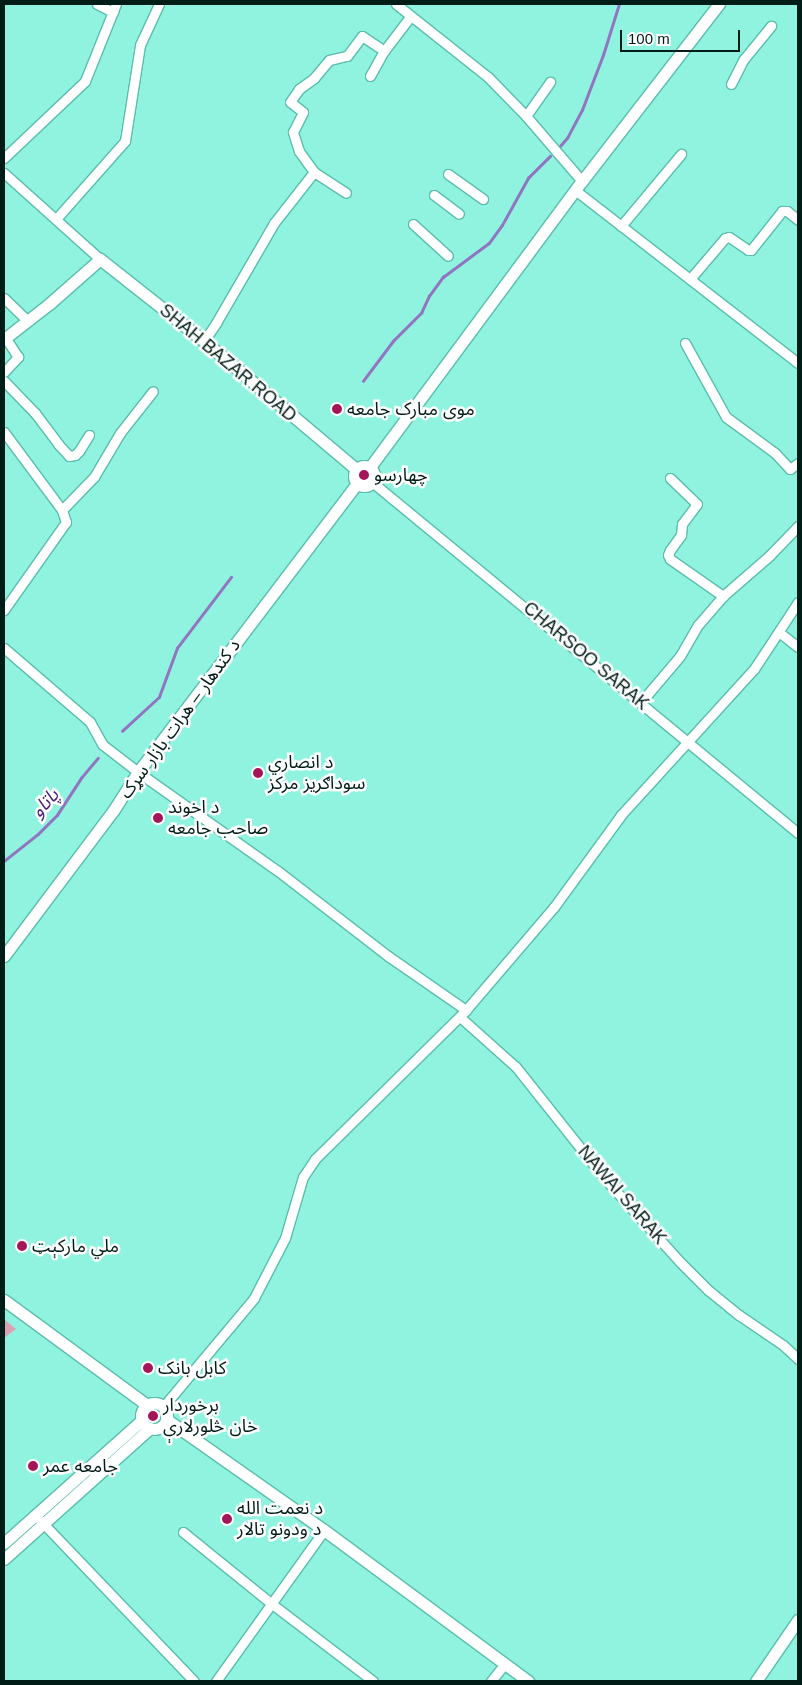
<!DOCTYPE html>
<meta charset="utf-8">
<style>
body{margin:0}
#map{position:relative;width:802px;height:1685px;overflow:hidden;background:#90f3e0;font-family:Helvetica,"Noto Sans Arabic",sans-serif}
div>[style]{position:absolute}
.green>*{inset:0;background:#daa1b1}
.stream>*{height:2.5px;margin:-1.25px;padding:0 1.25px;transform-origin:1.25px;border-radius:1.25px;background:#9175c0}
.roads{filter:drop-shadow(1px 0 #59beab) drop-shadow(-1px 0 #59beab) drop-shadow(0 1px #59beab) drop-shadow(0 -1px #59beab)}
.minor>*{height:9px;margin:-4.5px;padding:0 4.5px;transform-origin:4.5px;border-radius:4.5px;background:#fff}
.major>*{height:11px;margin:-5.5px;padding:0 5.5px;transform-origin:5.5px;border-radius:5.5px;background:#fff}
.major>.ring{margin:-5.5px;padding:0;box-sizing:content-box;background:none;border:11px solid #fff;border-radius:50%}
.dots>*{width:14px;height:14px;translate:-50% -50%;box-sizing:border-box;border:2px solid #fefefe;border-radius:50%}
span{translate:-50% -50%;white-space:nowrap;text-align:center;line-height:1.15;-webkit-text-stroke:5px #fefefe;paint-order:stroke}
.street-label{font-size:18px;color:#001c17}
.poi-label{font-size:18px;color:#001c17}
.left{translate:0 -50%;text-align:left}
.water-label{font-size:19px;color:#4c237d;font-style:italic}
.frame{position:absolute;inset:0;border:5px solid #001c17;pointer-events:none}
.scale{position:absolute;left:620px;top:30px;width:120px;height:22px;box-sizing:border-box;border:2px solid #001c17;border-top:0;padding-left:6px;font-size:15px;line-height:18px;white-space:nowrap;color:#001c17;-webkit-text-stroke:4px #fefefe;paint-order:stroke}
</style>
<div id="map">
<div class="green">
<div style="clip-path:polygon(4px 1319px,16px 1329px,4px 1338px)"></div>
</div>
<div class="stream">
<div style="left:560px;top:146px;width:11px;rotate:-49deg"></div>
<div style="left:567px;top:138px;width:32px;rotate:-62deg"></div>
<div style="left:582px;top:110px;width:59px;rotate:-69.1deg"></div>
<div style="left:603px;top:55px;width:53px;rotate:-72.6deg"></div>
<div style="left:363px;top:381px;width:50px;rotate:-53.1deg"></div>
<div style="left:393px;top:341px;width:40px;rotate:-45deg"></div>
<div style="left:421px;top:313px;width:19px;rotate:-65deg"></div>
<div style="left:429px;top:296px;width:24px;rotate:-54deg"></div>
<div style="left:443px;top:277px;width:57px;rotate:-36.5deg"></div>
<div style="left:489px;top:243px;width:22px;rotate:-54deg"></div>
<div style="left:502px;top:225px;width:54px;rotate:-61deg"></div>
<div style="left:528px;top:178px;width:31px;rotate:-45deg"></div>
<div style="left:122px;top:731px;width:50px;rotate:-42.6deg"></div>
<div style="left:159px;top:697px;width:52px;rotate:-69.8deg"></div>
<div style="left:177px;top:648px;width:89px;rotate:-52.7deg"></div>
<div style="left:4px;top:861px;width:43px;rotate:-38.5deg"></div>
<div style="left:38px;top:834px;width:27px;rotate:-45deg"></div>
<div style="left:57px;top:815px;width:44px;rotate:-57deg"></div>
<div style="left:81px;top:778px;width:26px;rotate:-50deg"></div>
</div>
<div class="roads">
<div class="minor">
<div style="left:97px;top:4px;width:18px;rotate:27deg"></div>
<div style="left:396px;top:4px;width:117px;rotate:38.4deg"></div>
<div style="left:488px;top:77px;width:54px;rotate:45.7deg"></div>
<div style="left:526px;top:116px;width:86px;rotate:49.3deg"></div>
<div style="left:370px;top:76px;width:29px;rotate:-61deg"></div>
<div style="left:384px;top:51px;width:43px;rotate:-52.6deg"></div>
<div style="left:731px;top:84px;width:28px;rotate:-63deg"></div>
<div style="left:744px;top:59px;width:43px;rotate:-50.7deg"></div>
<div style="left:526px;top:116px;width:42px;rotate:-54.8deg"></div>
<div style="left:4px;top:158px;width:112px;rotate:-43.5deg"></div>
<div style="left:85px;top:81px;width:83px;rotate:-68.1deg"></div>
<div style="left:314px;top:172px;width:38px;rotate:33deg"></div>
<div style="left:4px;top:173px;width:129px;rotate:41.9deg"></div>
<div style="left:448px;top:174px;width:43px;rotate:35.5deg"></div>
<div style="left:575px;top:190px;width:282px;rotate:37.8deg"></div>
<div style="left:434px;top:195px;width:31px;rotate:37deg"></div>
<div style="left:56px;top:219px;width:104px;rotate:-48.5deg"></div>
<div style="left:125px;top:141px;width:97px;rotate:-81.1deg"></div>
<div style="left:140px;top:45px;width:45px;rotate:-65.1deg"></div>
<div style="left:413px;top:224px;width:47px;rotate:42.4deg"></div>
<div style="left:621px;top:226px;width:94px;rotate:-50.2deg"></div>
<div style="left:690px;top:279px;width:54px;rotate:-49.5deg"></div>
<div style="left:725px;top:238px;width:4px;rotate:-14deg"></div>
<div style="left:729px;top:237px;width:23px;rotate:34deg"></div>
<div style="left:748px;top:250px;width:3px"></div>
<div style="left:751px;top:250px;width:50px;rotate:-51.5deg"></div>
<div style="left:782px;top:211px;width:5px"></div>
<div style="left:787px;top:211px;width:14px;rotate:39deg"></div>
<div style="left:4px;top:298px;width:33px;rotate:44deg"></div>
<div style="left:204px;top:341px;width:22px;rotate:-56deg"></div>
<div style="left:216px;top:323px;width:116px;rotate:-59.9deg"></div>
<div style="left:274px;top:223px;width:65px;rotate:-51.9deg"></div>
<div style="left:314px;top:172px;width:26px;rotate:-126deg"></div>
<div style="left:299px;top:151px;width:20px;rotate:-108deg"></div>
<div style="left:293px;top:132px;width:22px;rotate:-63deg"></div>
<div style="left:303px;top:112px;width:16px;rotate:-142deg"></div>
<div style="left:290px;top:102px;width:16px;rotate:-55deg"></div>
<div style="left:299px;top:89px;width:19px;rotate:-36deg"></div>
<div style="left:314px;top:78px;width:23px;rotate:-50deg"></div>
<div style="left:329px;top:60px;width:18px;rotate:-13deg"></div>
<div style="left:347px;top:56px;width:25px;rotate:-53deg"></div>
<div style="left:362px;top:36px;width:27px;rotate:34deg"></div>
<div style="left:685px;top:343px;width:85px;rotate:61deg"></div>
<div style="left:726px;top:417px;width:61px;rotate:36.3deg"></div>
<div style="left:775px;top:453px;width:22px;rotate:47deg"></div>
<div style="left:790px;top:469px;width:10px;rotate:-37deg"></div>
<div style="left:4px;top:372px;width:21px;rotate:-47deg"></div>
<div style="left:18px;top:357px;width:24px;rotate:-123deg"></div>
<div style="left:4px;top:381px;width:45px;rotate:45.9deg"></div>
<div style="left:35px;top:413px;width:39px;rotate:53deg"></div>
<div style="left:58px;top:444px;width:16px;rotate:47deg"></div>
<div style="left:69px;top:456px;width:6px;rotate:-9deg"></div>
<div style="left:75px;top:455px;width:6px;rotate:-45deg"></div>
<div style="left:79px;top:451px;width:19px;rotate:-58deg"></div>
<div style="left:4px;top:432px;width:97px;rotate:53.4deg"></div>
<div style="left:62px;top:510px;width:13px;rotate:72deg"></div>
<div style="left:66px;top:522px;width:108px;rotate:125.2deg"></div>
<div style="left:670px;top:478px;width:37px;rotate:44deg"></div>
<div style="left:697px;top:504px;width:25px;rotate:127deg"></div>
<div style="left:682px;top:524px;width:11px;rotate:95deg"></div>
<div style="left:681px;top:535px;width:19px;rotate:126deg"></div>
<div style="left:670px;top:550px;width:5px;rotate:112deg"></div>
<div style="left:668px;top:555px;width:4px;rotate:63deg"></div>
<div style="left:670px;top:559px;width:65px;rotate:34.9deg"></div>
<div style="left:372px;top:482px;width:552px;rotate:39.49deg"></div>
<div style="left:62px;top:510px;width:46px;rotate:-45.9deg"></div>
<div style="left:94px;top:477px;width:51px;rotate:-59.4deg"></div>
<div style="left:120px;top:433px;width:53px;rotate:-51.8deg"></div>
<div style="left:780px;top:633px;width:23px;rotate:38deg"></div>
<div style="left:4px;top:648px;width:113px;rotate:40.7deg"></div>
<div style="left:90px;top:722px;width:26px;rotate:61deg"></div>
<div style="left:103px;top:745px;width:44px;rotate:37.6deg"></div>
<div style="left:138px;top:772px;width:171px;rotate:35.3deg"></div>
<div style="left:278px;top:871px;width:139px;rotate:37.7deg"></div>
<div style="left:388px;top:956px;width:95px;rotate:34.7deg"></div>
<div style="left:641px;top:702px;width:60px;rotate:-49.7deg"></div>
<div style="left:680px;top:656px;width:36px;rotate:-60deg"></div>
<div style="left:698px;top:625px;width:38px;rotate:-49deg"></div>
<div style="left:723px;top:596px;width:61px;rotate:-41deg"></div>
<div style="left:769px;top:556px;width:42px;rotate:-46deg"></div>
<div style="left:460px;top:1017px;width:75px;rotate:41.8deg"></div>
<div style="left:516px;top:1067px;width:143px;rotate:51.5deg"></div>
<div style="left:605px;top:1179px;width:112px;rotate:47.9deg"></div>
<div style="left:680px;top:1262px;width:40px;rotate:45deg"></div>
<div style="left:708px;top:1290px;width:40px;rotate:39deg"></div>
<div style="left:739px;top:1315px;width:53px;rotate:34.3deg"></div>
<div style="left:783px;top:1345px;width:21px;rotate:43deg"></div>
<div style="left:163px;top:1407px;width:142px;rotate:-50.1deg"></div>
<div style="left:254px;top:1298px;width:68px;rotate:-62.7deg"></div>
<div style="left:285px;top:1238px;width:64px;rotate:-73.6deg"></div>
<div style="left:303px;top:1177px;width:22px;rotate:-56deg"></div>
<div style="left:315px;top:1159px;width:212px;rotate:-44.6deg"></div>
<div style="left:466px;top:1010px;width:135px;rotate:-49.5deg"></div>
<div style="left:554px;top:907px;width:114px;rotate:-53.9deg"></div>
<div style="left:621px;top:815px;width:197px;rotate:-47.7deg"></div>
<div style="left:754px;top:669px;width:80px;rotate:-56.7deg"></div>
<div style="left:39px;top:1519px;width:224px;rotate:46.3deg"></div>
<div style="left:183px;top:1532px;width:114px;rotate:39deg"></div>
<div style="left:272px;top:1604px;width:127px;rotate:37.3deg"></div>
<div style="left:216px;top:1681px;width:186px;rotate:-54.4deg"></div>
<div style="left:491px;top:1681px;width:22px;rotate:-51deg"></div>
</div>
<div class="major">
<div style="left:4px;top:339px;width:57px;rotate:-37.9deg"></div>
<div style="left:49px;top:304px;width:68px;rotate:-41.4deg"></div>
<div style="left:100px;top:259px;width:132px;rotate:38.3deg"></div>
<div style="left:204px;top:341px;width:199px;rotate:40.1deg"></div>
<div class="ring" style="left:354px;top:466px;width:9px;height:9px"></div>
<div style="left:370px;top:467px;width:356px;rotate:-53.5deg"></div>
<div style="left:582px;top:181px;width:224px;rotate:-52.3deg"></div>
<div style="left:4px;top:956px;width:181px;rotate:-53.1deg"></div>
<div style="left:113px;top:811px;width:46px;rotate:-57.3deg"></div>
<div style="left:138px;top:772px;width:362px;rotate:-52.8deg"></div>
<div style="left:4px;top:1300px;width:177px;rotate:36.3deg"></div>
<div class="ring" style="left:141px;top:1403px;width:15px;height:15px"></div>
<div style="left:166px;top:1419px;width:193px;rotate:35.1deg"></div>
<div style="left:324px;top:1530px;width:254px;rotate:36.5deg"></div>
<div style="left:4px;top:1543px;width:185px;rotate:-41.7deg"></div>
<div style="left:4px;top:1559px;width:196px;rotate:-41.9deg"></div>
<div style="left:756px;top:1681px;width:74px;rotate:-55.5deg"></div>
</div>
</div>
<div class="dots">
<div style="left:337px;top:409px;background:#a51659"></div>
<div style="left:364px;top:475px;background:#a51659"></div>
<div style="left:258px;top:773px;background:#a51659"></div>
<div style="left:158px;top:818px;background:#a51659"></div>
<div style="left:22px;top:1246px;background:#a51659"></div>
<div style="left:148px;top:1368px;background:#a51659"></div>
<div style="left:153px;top:1416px;background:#a51659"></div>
<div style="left:33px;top:1466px;background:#a51659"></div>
<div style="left:227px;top:1519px;background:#a51659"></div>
</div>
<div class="street-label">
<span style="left:228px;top:363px;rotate:40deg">SHAH BAZAR ROAD</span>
<span style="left:586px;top:656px;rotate:40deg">CHARSOO SARAK</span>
<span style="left:180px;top:719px;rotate:-54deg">د کندهار – هرات بازار سړک</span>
<span style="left:622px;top:1195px;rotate:49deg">NAWAI SARAK</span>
</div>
<div class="poi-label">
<span class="left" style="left:347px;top:409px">موی مبارک جامعه</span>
<span class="left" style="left:374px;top:475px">چهارسو</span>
<span class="left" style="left:268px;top:773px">د انصاري<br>سوداګریز مرکز</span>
<span class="left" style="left:168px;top:818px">د اخوند<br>صاحب جامعه</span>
<span class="left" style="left:32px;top:1246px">ملي مارکېټ</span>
<span class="left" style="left:158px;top:1368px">کابل بانک</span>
<span class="left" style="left:163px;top:1416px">برخوردار<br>خان څلورلارې</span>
<span class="left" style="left:43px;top:1466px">جامعه عمر</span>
<span class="left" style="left:237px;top:1519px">د نعمت الله<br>د ودونو تالار</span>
</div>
<div class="water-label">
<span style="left:45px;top:803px;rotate:-47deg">پاتاو</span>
</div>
<div class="frame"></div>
<div class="scale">100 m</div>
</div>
